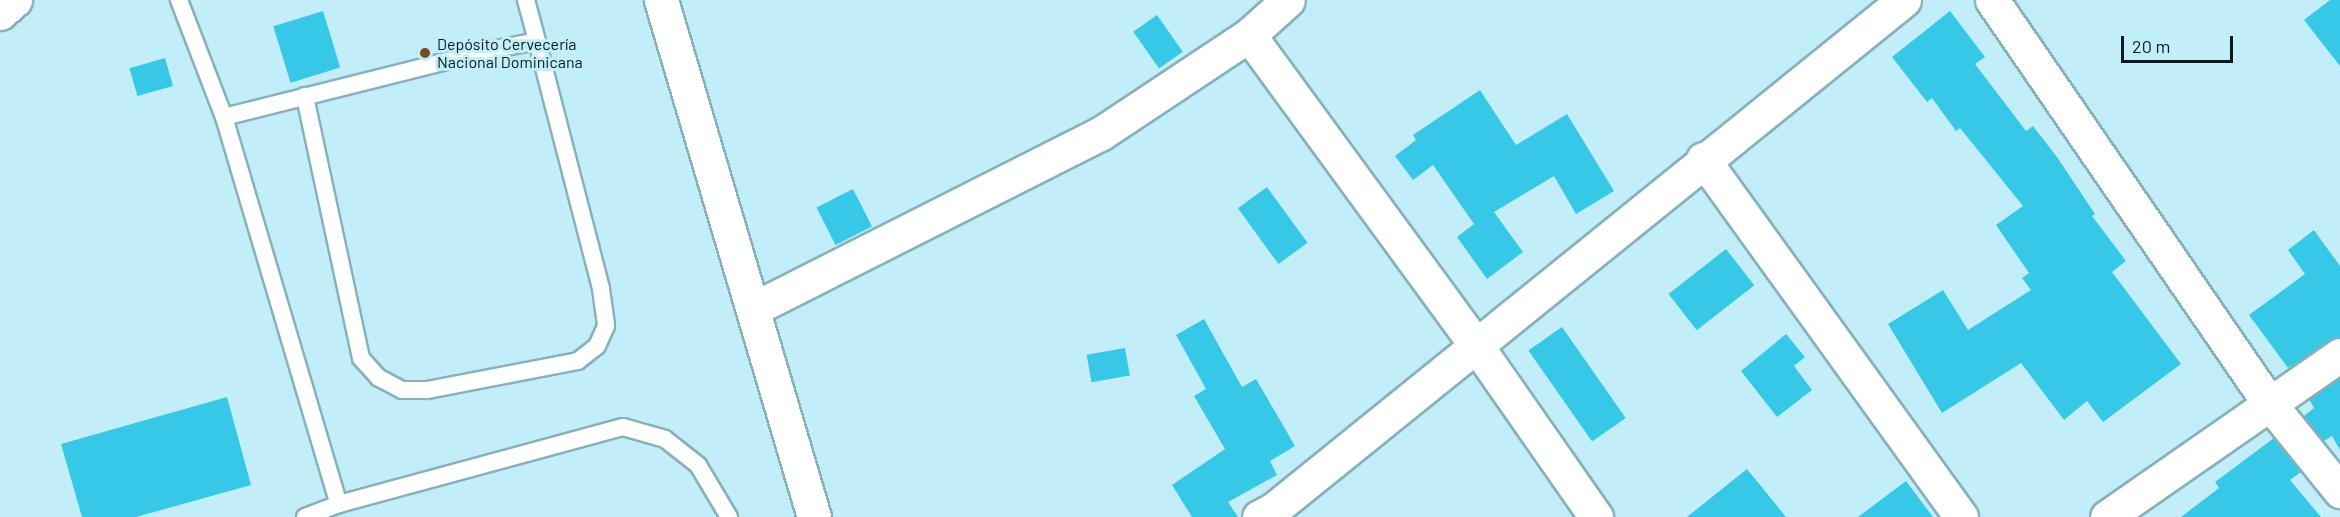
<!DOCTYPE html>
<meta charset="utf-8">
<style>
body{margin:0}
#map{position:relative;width:2340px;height:517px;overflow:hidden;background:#c2eef9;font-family:Barlow,sans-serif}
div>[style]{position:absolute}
.building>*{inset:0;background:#36c8e6;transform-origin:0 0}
.roads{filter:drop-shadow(2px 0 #87b1bb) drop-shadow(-2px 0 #87b1bb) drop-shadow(0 2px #87b1bb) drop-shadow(0 -2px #87b1bb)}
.lane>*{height:16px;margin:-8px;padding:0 8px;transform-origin:8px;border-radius:8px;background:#fff}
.street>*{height:33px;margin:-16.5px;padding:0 16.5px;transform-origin:16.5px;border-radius:16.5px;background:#fff}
.primary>*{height:33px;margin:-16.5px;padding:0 16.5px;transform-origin:16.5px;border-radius:16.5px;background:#fff}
.dots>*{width:16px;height:16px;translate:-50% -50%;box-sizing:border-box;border:3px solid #c2eef9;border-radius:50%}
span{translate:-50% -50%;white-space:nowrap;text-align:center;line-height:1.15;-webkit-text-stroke:6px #c2eef9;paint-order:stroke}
.poi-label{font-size:16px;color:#091a1e}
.left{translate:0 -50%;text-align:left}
.scale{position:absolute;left:2121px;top:36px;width:112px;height:27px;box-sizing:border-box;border:3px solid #091a1e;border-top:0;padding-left:8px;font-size:18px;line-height:21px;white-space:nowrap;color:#091a1e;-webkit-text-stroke:4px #c2eef9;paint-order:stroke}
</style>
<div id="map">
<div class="building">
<div style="clip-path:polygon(2330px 0,2340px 0,2340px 66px,2304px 20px)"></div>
<div style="left:323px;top:11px;width:59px;height:52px;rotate:73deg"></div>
<div style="clip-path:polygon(1950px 11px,1985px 57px,1975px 64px,2026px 131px,2033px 126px,2057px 157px,2095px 214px,2092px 216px,2126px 261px,2112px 272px,2181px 364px,2103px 422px,2087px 401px,2064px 420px,2021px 363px,1942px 413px,1888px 324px,1943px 290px,1968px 330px,2031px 290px,2022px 278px,2029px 273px,1996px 225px,2023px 206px,1960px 128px,1956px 131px,1932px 98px,1927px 102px,1892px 57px)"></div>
<div style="left:1157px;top:15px;width:45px;height:29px;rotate:55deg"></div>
<div style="left:165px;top:58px;width:29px;height:37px;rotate:74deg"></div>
<div style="clip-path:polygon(1480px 90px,1516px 145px,1567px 114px,1614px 191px,1576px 214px,1554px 176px,1494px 212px,1523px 252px,1487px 279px,1457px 237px,1474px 224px,1433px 165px,1413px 180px,1395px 156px,1416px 140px,1413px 135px)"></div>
<div style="left:1267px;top:187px;width:69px;height:36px;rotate:54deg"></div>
<div style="left:853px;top:189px;width:42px;height:41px;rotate:63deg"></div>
<div style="clip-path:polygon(2314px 230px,2340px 266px,2340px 337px,2288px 368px,2249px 315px,2305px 274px,2288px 250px)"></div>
<div style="left:1726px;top:249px;width:46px;height:73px;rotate:52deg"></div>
<div style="clip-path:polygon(1204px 319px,1242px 387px,1256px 379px,1295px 446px,1270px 461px,1277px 475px,1228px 502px,1238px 517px,1192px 517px,1172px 485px,1225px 449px,1194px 396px,1206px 389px,1176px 335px)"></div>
<div style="left:1562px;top:327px;width:111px;height:41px;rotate:55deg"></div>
<div style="clip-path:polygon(1786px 334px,1805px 357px,1794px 366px,1812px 390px,1777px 417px,1741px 371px)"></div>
<div style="left:1125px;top:348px;width:28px;height:39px;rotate:80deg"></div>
<div style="clip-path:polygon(2340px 378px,2340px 450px,2332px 436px,2324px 441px,2304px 416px,2314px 408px,2309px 399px)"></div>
<div style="clip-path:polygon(227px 397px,251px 485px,136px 517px,82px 517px,61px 444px)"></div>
<div style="clip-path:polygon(2274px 438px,2301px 472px,2290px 480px,2321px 517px,2181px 517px,2219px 488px,2215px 482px)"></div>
<div style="clip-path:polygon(1747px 469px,1786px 517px,1687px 517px)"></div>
<div style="clip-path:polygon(1906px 481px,1933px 517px,1858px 517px)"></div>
</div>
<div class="roads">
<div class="lane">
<div style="left:179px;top:0;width:125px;rotate:69deg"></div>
<div style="left:224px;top:117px;width:404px;rotate:73.5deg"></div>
<div style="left:526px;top:0;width:42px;rotate:75deg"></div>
<div style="left:224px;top:117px;width:270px;rotate:-14.1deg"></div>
<div style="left:486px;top:51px;width:52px;rotate:-11.1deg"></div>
<div style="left:537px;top:41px;width:256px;rotate:75.5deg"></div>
<div style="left:601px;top:289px;width:37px;rotate:82deg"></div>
<div style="left:606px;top:326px;width:22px;rotate:114deg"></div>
<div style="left:597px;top:346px;width:24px;rotate:142deg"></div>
<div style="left:578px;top:361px;width:154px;rotate:169.1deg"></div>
<div style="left:427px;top:390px;width:25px;rotate:180deg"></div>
<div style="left:402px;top:390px;width:27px;rotate:-152deg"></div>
<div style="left:378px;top:377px;width:25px;rotate:-132deg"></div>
<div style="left:361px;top:358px;width:268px;rotate:-102.1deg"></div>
<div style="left:305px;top:517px;width:36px;rotate:-21deg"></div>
<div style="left:339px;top:504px;width:294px;rotate:-15.2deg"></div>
<div style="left:623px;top:427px;width:44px;rotate:15.9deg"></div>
<div style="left:665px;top:439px;width:42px;rotate:38.2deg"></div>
<div style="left:698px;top:465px;width:61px;rotate:59.2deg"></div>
</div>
<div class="street">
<div style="left:661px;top:0;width:539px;rotate:73.51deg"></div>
<div style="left:1992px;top:0;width:490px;rotate:55.5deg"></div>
<div style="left:2270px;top:404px;width:112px;rotate:51.2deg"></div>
<div style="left:1249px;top:35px;width:384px;rotate:53.8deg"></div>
<div style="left:1476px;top:345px;width:210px;rotate:55.1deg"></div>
<div style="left:1703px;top:159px;width:441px;rotate:54.2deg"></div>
<div style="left:755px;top:308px;width:386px;rotate:-26.8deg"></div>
<div style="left:1100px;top:134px;width:179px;rotate:-33.6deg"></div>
<div style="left:1249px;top:35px;width:52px;rotate:-41.9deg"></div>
<div style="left:1259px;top:517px;width:17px;rotate:-28deg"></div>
<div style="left:1274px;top:509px;width:810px;rotate:-38.94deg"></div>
<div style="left:2107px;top:517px;width:284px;rotate:-34.8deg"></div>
</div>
<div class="primary">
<div style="left:0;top:13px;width:20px;rotate:-41deg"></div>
</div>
</div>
<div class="dots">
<div style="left:425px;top:53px;background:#714d27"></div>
</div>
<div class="poi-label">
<span class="left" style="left:437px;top:53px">Depósito Cervecería<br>Nacional Dominicana</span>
</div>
<div class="scale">20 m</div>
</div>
